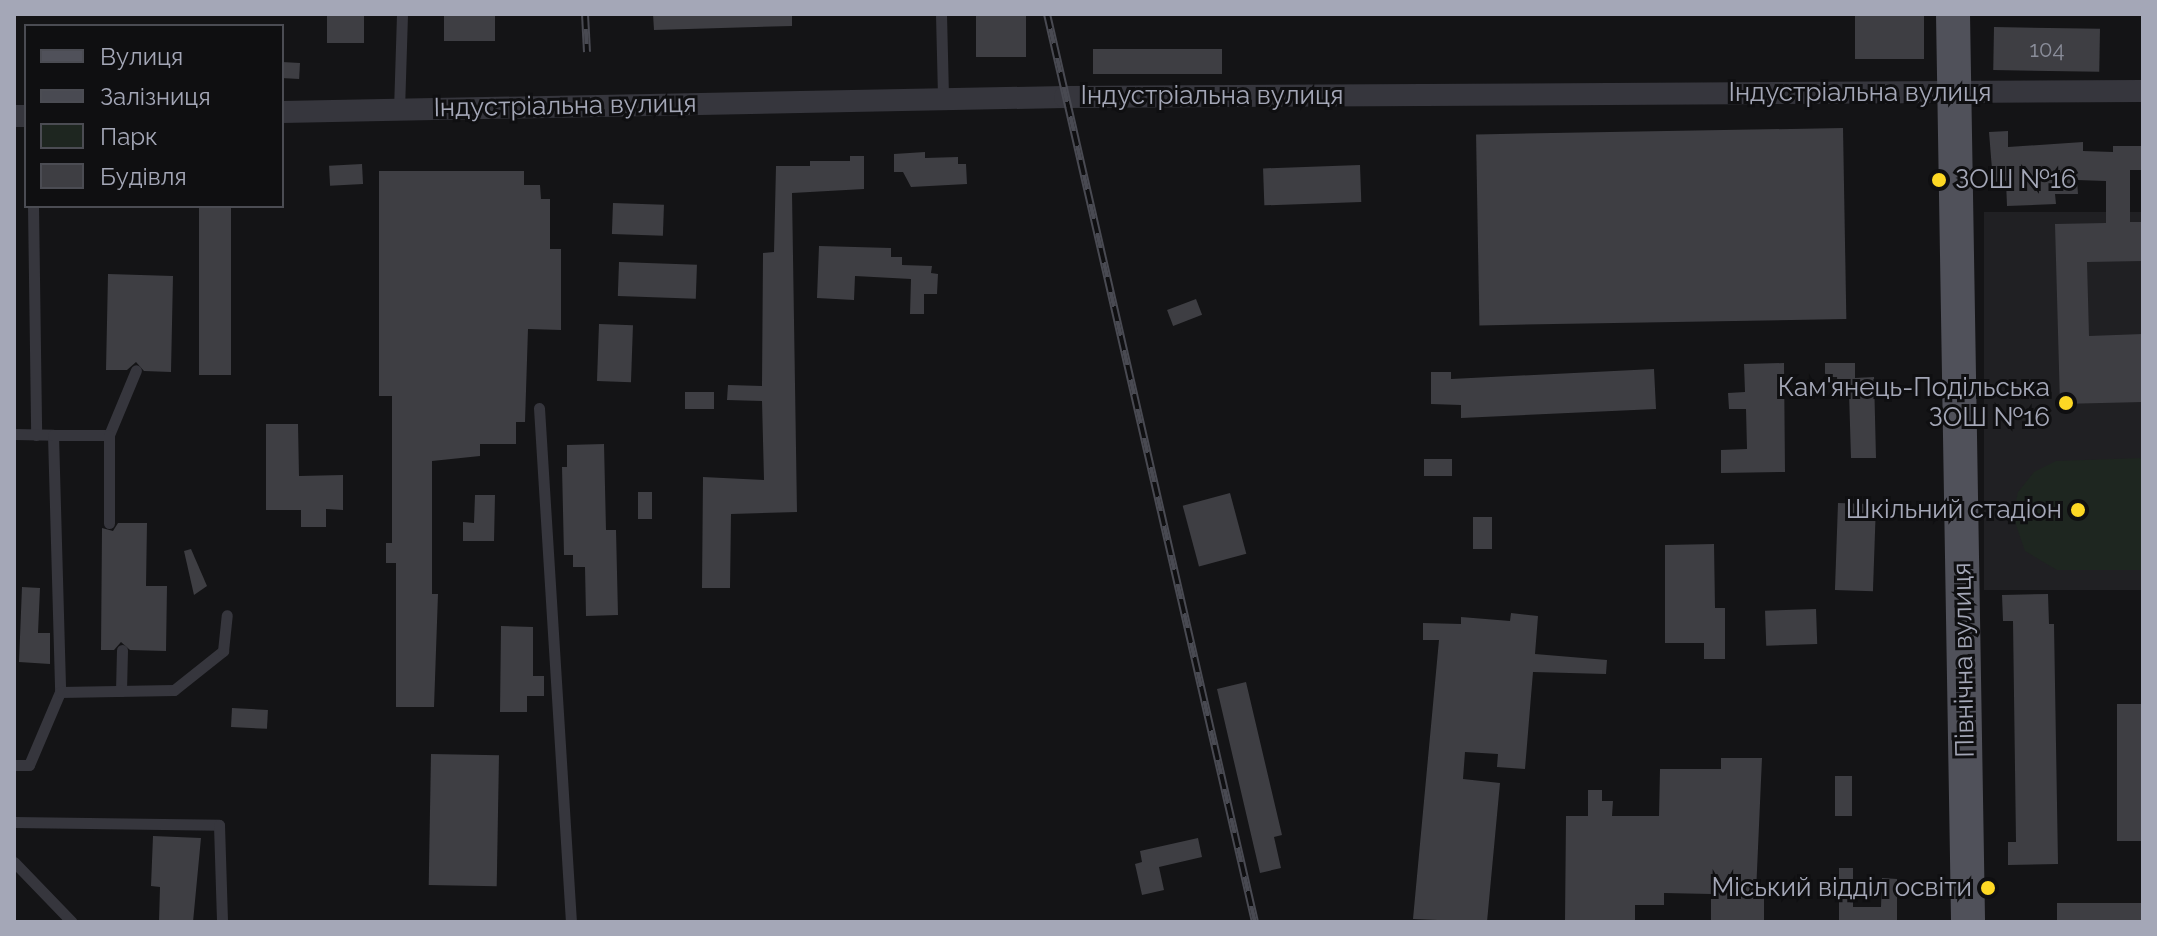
<!DOCTYPE html>
<meta charset="utf-8">
<style>
body{margin:0}
#map{position:relative;width:2157px;height:936px;overflow:hidden;background:#141416;font-family:Raleway,sans-serif}
div>[style]{position:absolute}
.built>*{inset:0;background:#202023;transform-origin:0 0}
.green>*{inset:0;background:#1e2620}
.building>*{inset:0;background:#3e3e43;transform-origin:0 0}
.lane>*{height:11px;margin:-5.5px;padding:0 5.5px;transform-origin:5.5px;border-radius:5.5px;background:#36363d}
.street>*{height:22px;margin:-11px;padding:0 11px;transform-origin:11px;border-radius:11px;background:#36363d}
.primary>*{height:34px;margin:-17px;padding:0 17px;transform-origin:17px;border-radius:17px;background:#50515a}
.rail>*{height:8px;margin-top:-4px;transform-origin:0;background:repeating-linear-gradient(90deg,#0f0f11 0 15px,#494a52 0 30px);box-sizing:border-box;border-block:2px solid #494a52}
.dots>*{width:22px;height:22px;translate:-50% -50%;box-sizing:border-box;border:4px solid #0f0f11;border-radius:50%}
span{translate:-50% -50%;white-space:nowrap;text-align:center;line-height:1.15;-webkit-text-stroke:6px #0f0f11;paint-order:stroke}
.number-label{font-size:22px;color:#8a8d9a}
.number-label span{-webkit-text-stroke-width:0}
.street-label{font-size:26px;color:#a4a7b7}
.poi-label{font-size:26px;color:#a4a7b7}
.left{translate:0 -50%;text-align:left}
.right{translate:-100% -50%;text-align:right}
.frame{position:absolute;inset:0;border:16px solid #a4a7b7;pointer-events:none}
.legend{position:absolute;left:24px;top:24px;width:260px;height:184px;box-sizing:border-box;background:#0f0f11;border:2px solid #4b4c53;margin:0;padding:10px 14px;list-style:none;font-size:24px;color:#a4a7b7}
.legend li{display:flex;align-items:center;gap:16px;height:40px}
.legend b{width:40px;border:2px solid #4b4c53}
</style>
<div id="map">
<div class="built">
<div style="left:2143px;top:212px;width:378px;height:159px;rotate:90deg"></div>
</div>
<div class="green">
<div style="clip-path:polygon(2143px 458px,2143px 570px,2057px 570px,2025px 551px,2013px 516px,2018px 492px,2034px 472px,2056px 461px)"></div>
</div>
<div class="building">
<div style="left:327px;top:14px;width:37px;height:29px"></div>
<div style="left:444px;top:14px;width:51px;height:27px"></div>
<div style="clip-path:polygon(653px 14px,792px 14px,792px 26px,654px 30px)"></div>
<div style="left:976px;top:14px;width:50px;height:43px"></div>
<div style="left:1855px;top:14px;width:69px;height:45px"></div>
<div style="left:1994px;top:27px;width:106px;height:43px;rotate:1deg"></div>
<div style="left:1093px;top:49px;width:129px;height:25px"></div>
<div style="left:282px;top:62px;width:18px;height:16px;rotate:3deg"></div>
<div style="left:1843px;top:128px;width:191px;height:367px;rotate:89deg"></div>
<div style="clip-path:polygon(2008px 131px,2008px 147px,2083px 142px,2083px 151px,2113px 152px,2113px 146px,2143px 146px,2143px 170px,2130px 170px,2130px 222px,2143px 222px,2143px 261px,2087px 262px,2089px 336px,2143px 334px,2143px 402px,2060px 404px,2055px 224px,2106px 223px,2106px 181px,2077px 180px,2078px 194px,2055px 194px,2056px 204px,2007px 206px,2006px 181px,1993px 182px,1989px 132px)"></div>
<div style="clip-path:polygon(925px 152px,925px 158px,958px 157px,958px 164px,966px 164px,967px 184px,911px 187px,903px 172px,894px 172px,894px 154px)"></div>
<div style="clip-path:polygon(850px 156px,864px 156px,864px 189px,792px 193px,797px 512px,731px 514px,730px 588px,702px 588px,703px 477px,764px 480px,762px 401px,727px 400px,728px 385px,762px 386px,763px 253px,774px 252px,776px 166px,810px 166px,810px 161px,850px 161px)"></div>
<div style="left:362px;top:164px;width:20px;height:33px;rotate:87deg"></div>
<div style="left:1360px;top:165px;width:37px;height:97px;rotate:88deg"></div>
<div style="clip-path:polygon(379px 171px,524px 171px,524px 185px,540px 185px,541px 199px,550px 199px,550px 249px,561px 249px,561px 330px,528px 329px,525px 422px,516px 422px,516px 444px,480px 444px,480px 456px,432px 461px,432px 594px,438px 594px,434px 707px,396px 707px,396px 563px,386px 563px,386px 543px,392px 543px,392px 396px,379px 396px)"></div>
<div style="left:613px;top:203px;width:51px;height:31px;rotate:2deg"></div>
<div style="left:199px;top:206px;width:32px;height:169px"></div>
<div style="clip-path:polygon(819px 246px,891px 248px,891px 257px,902px 257px,902px 265px,932px 266px,931px 273px,938px 274px,937px 294px,924px 294px,924px 314px,910px 314px,911px 279px,855px 276px,854px 300px,817px 298px)"></div>
<div style="left:619px;top:262px;width:78px;height:34px;rotate:2deg"></div>
<div style="clip-path:polygon(108px 274px,173px 276px,171px 372px,144px 371px,136px 362px,127px 370px,106px 370px)"></div>
<div style="left:1196px;top:299px;width:17px;height:31px;rotate:69deg"></div>
<div style="left:599px;top:324px;width:34px;height:57px;rotate:2deg"></div>
<div style="clip-path:polygon(1784px 363px,1785px 472px,1721px 473px,1721px 450px,1747px 449px,1746px 409px,1729px 409px,1728px 393px,1745px 392px,1744px 364px)"></div>
<div style="clip-path:polygon(1825px 363px,1855px 363px,1855px 378px,1874px 377px,1876px 458px,1851px 458px,1849px 392px,1838px 392px,1837px 377px,1825px 377px)"></div>
<div style="clip-path:polygon(1654px 369px,1656px 409px,1461px 418px,1461px 405px,1431px 404px,1431px 372px,1451px 372px,1451px 379px)"></div>
<div style="left:714px;top:392px;width:17px;height:29px;rotate:90deg"></div>
<div style="clip-path:polygon(266px 424px,298px 424px,299px 476px,343px 475px,343px 510px,326px 509px,326px 527px,301px 527px,301px 510px,266px 510px)"></div>
<div style="clip-path:polygon(604px 444px,606px 530px,616px 530px,618px 615px,586px 616px,585px 567px,573px 567px,573px 555px,564px 555px,562px 467px,567px 467px,567px 445px)"></div>
<div style="left:1452px;top:459px;width:17px;height:28px;rotate:90deg"></div>
<div style="left:638px;top:492px;width:14px;height:27px"></div>
<div style="left:1230px;top:493px;width:63px;height:49px;rotate:75deg"></div>
<div style="clip-path:polygon(475px 495px,495px 495px,494px 541px,463px 541px,463px 522px,474px 523px)"></div>
<div style="left:1838px;top:503px;width:38px;height:87px;rotate:2deg"></div>
<div style="left:1473px;top:517px;width:19px;height:32px"></div>
<div style="clip-path:polygon(118px 523px,147px 523px,146px 586px,167px 586px,166px 651px,130px 650px,121px 642px,114px 650px,101px 650px,102px 528px,113px 531px)"></div>
<div style="clip-path:polygon(1714px 544px,1715px 608px,1725px 608px,1725px 659px,1704px 659px,1704px 643px,1665px 643px,1665px 545px)"></div>
<div style="clip-path:polygon(191px 549px,207px 586px,194px 595px,184px 551px)"></div>
<div style="clip-path:polygon(22px 587px,40px 588px,38px 633px,50px 633px,50px 664px,19px 662px)"></div>
<div style="clip-path:polygon(2048px 594px,2049px 624px,2054px 624px,2058px 864px,2008px 865px,2008px 842px,2016px 842px,2013px 621px,2003px 621px,2002px 595px)"></div>
<div style="left:1816px;top:609px;width:35px;height:51px;rotate:88deg"></div>
<div style="clip-path:polygon(1511px 613px,1538px 616px,1535px 654px,1607px 660px,1606px 674px,1533px 672px,1525px 769px,1497px 767px,1498px 754px,1465px 752px,1463px 779px,1500px 783px,1487px 922px,1413px 919px,1439px 640px,1423px 640px,1423px 623px,1461px 624px,1461px 617px,1510px 621px)"></div>
<div style="clip-path:polygon(501px 626px,533px 627px,533px 676px,544px 676px,544px 696px,527px 696px,527px 712px,500px 712px)"></div>
<div style="clip-path:polygon(1246px 682px,1282px 835px,1274px 837px,1281px 868px,1260px 873px,1217px 689px)"></div>
<div style="left:2143px;top:704px;width:137px;height:26px;rotate:90deg"></div>
<div style="left:232px;top:708px;width:36px;height:19px;rotate:3deg"></div>
<div style="left:431px;top:754px;width:68px;height:131px;rotate:1deg"></div>
<div style="clip-path:polygon(1721px 758px,1762px 758px,1756px 893px,1764px 893px,1764px 922px,1711px 922px,1711px 894px,1664px 893px,1664px 905px,1635px 905px,1635px 922px,1565px 922px,1566px 816px,1588px 816px,1588px 790px,1602px 790px,1602px 801px,1613px 801px,1612px 816px,1659px 816px,1660px 769px,1721px 769px)"></div>
<div style="left:1835px;top:776px;width:17px;height:40px"></div>
<div style="clip-path:polygon(153px 836px,201px 838px,193px 922px,159px 922px,160px 887px,151px 886px)"></div>
<div style="clip-path:polygon(1198px 838px,1202px 857px,1159px 867px,1164px 890px,1142px 895px,1135px 864px,1142px 862px,1140px 851px)"></div>
<div style="clip-path:polygon(1839px 868px,1853px 868px,1853px 907px,1881px 907px,1882px 878px,1897px 879px,1897px 921px,1839px 922px)"></div>
<div style="left:2143px;top:903px;width:19px;height:86px;rotate:90deg"></div>
</div>
<div class="lane">
<div style="left:941px;top:14px;width:84px;rotate:88.6deg"></div>
<div style="left:399px;top:110px;width:96px;rotate:-88.2deg"></div>
<div style="left:33px;top:206px;width:229px;rotate:89.2deg"></div>
<div style="left:539px;top:408px;width:515px;rotate:86.44deg"></div>
<div style="left:14px;top:434px;width:39px;rotate:1deg"></div>
<div style="left:53px;top:435px;width:257px;rotate:88.4deg"></div>
<div style="left:60px;top:692px;width:79px;rotate:113deg"></div>
<div style="left:29px;top:765px;width:15px;rotate:180deg"></div>
<div style="left:53px;top:435px;width:56px"></div>
<div style="left:109px;top:435px;width:70px;rotate:-67.4deg"></div>
<div style="left:109px;top:435px;width:88px;rotate:90deg"></div>
<div style="left:121px;top:691px;width:41px;rotate:-88.6deg"></div>
<div style="left:60px;top:692px;width:114px;rotate:-1deg"></div>
<div style="left:174px;top:690px;width:63px;rotate:-38.5deg"></div>
<div style="left:223px;top:651px;width:36px;rotate:-84deg"></div>
<div style="left:14px;top:822px;width:205px;rotate:0.8deg"></div>
<div style="left:219px;top:825px;width:97px;rotate:88.2deg"></div>
<div style="left:14px;top:862px;width:83px;rotate:46deg"></div>
</div>
<div class="street">
<div style="left:282px;top:112px;width:783px;rotate:-1.1deg"></div>
<div style="left:1065px;top:97px;width:1078px;rotate:-0.32deg"></div>
<div style="left:14px;top:116px;width:12px"></div>
</div>
<div class="primary">
<div style="left:1953px;top:14px;width:908px;rotate:89.05deg"></div>
</div>
<div class="rail">
<div style="left:585px;top:14px;width:38px;rotate:87deg"></div>
<div style="left:1047px;top:14px;width:932px;rotate:77.1deg"></div>
</div>
<div class="dots">
<div style="left:1939px;top:180px;background:#fdd824"></div>
<div style="left:2066px;top:403px;background:#fdd824"></div>
<div style="left:2078px;top:510px;background:#fdd824"></div>
<div style="left:1988px;top:888px;background:#fdd824"></div>
</div>
<div class="number-label">
<span style="left:2047px;top:50px">104</span>
</div>
<div class="street-label">
<span style="left:1860px;top:93px">Індустріальна вулиця</span>
<span style="left:1212px;top:96px">Індустріальна вулиця</span>
<span style="left:565px;top:106px;rotate:-1deg">Індустріальна вулиця</span>
<span style="left:1964px;top:660px;rotate:-91deg">Північна вулиця</span>
</div>
<div class="poi-label">
<span class="left" style="left:1955px;top:180px">ЗОШ №16</span>
<span class="right" style="left:2050px;top:403px">Кам'янець-Подільська<br>ЗОШ №16</span>
<span class="right" style="left:2062px;top:510px">Шкільний стадіон</span>
<span class="right" style="left:1972px;top:888px">Міський відділ освіти</span>
</div>
<div class="frame"></div>
<ul class="legend">
<li><b style="height:10px;background:#50515a"></b>Вулиця</li>
<li><b style="height:10px;background:#494a52"></b>Залізниця</li>
<li><b style="height:22px;background:#1e2620"></b>Парк</li>
<li><b style="height:22px;background:#3e3e43"></b>Будівля</li>
</ul>
</div>
